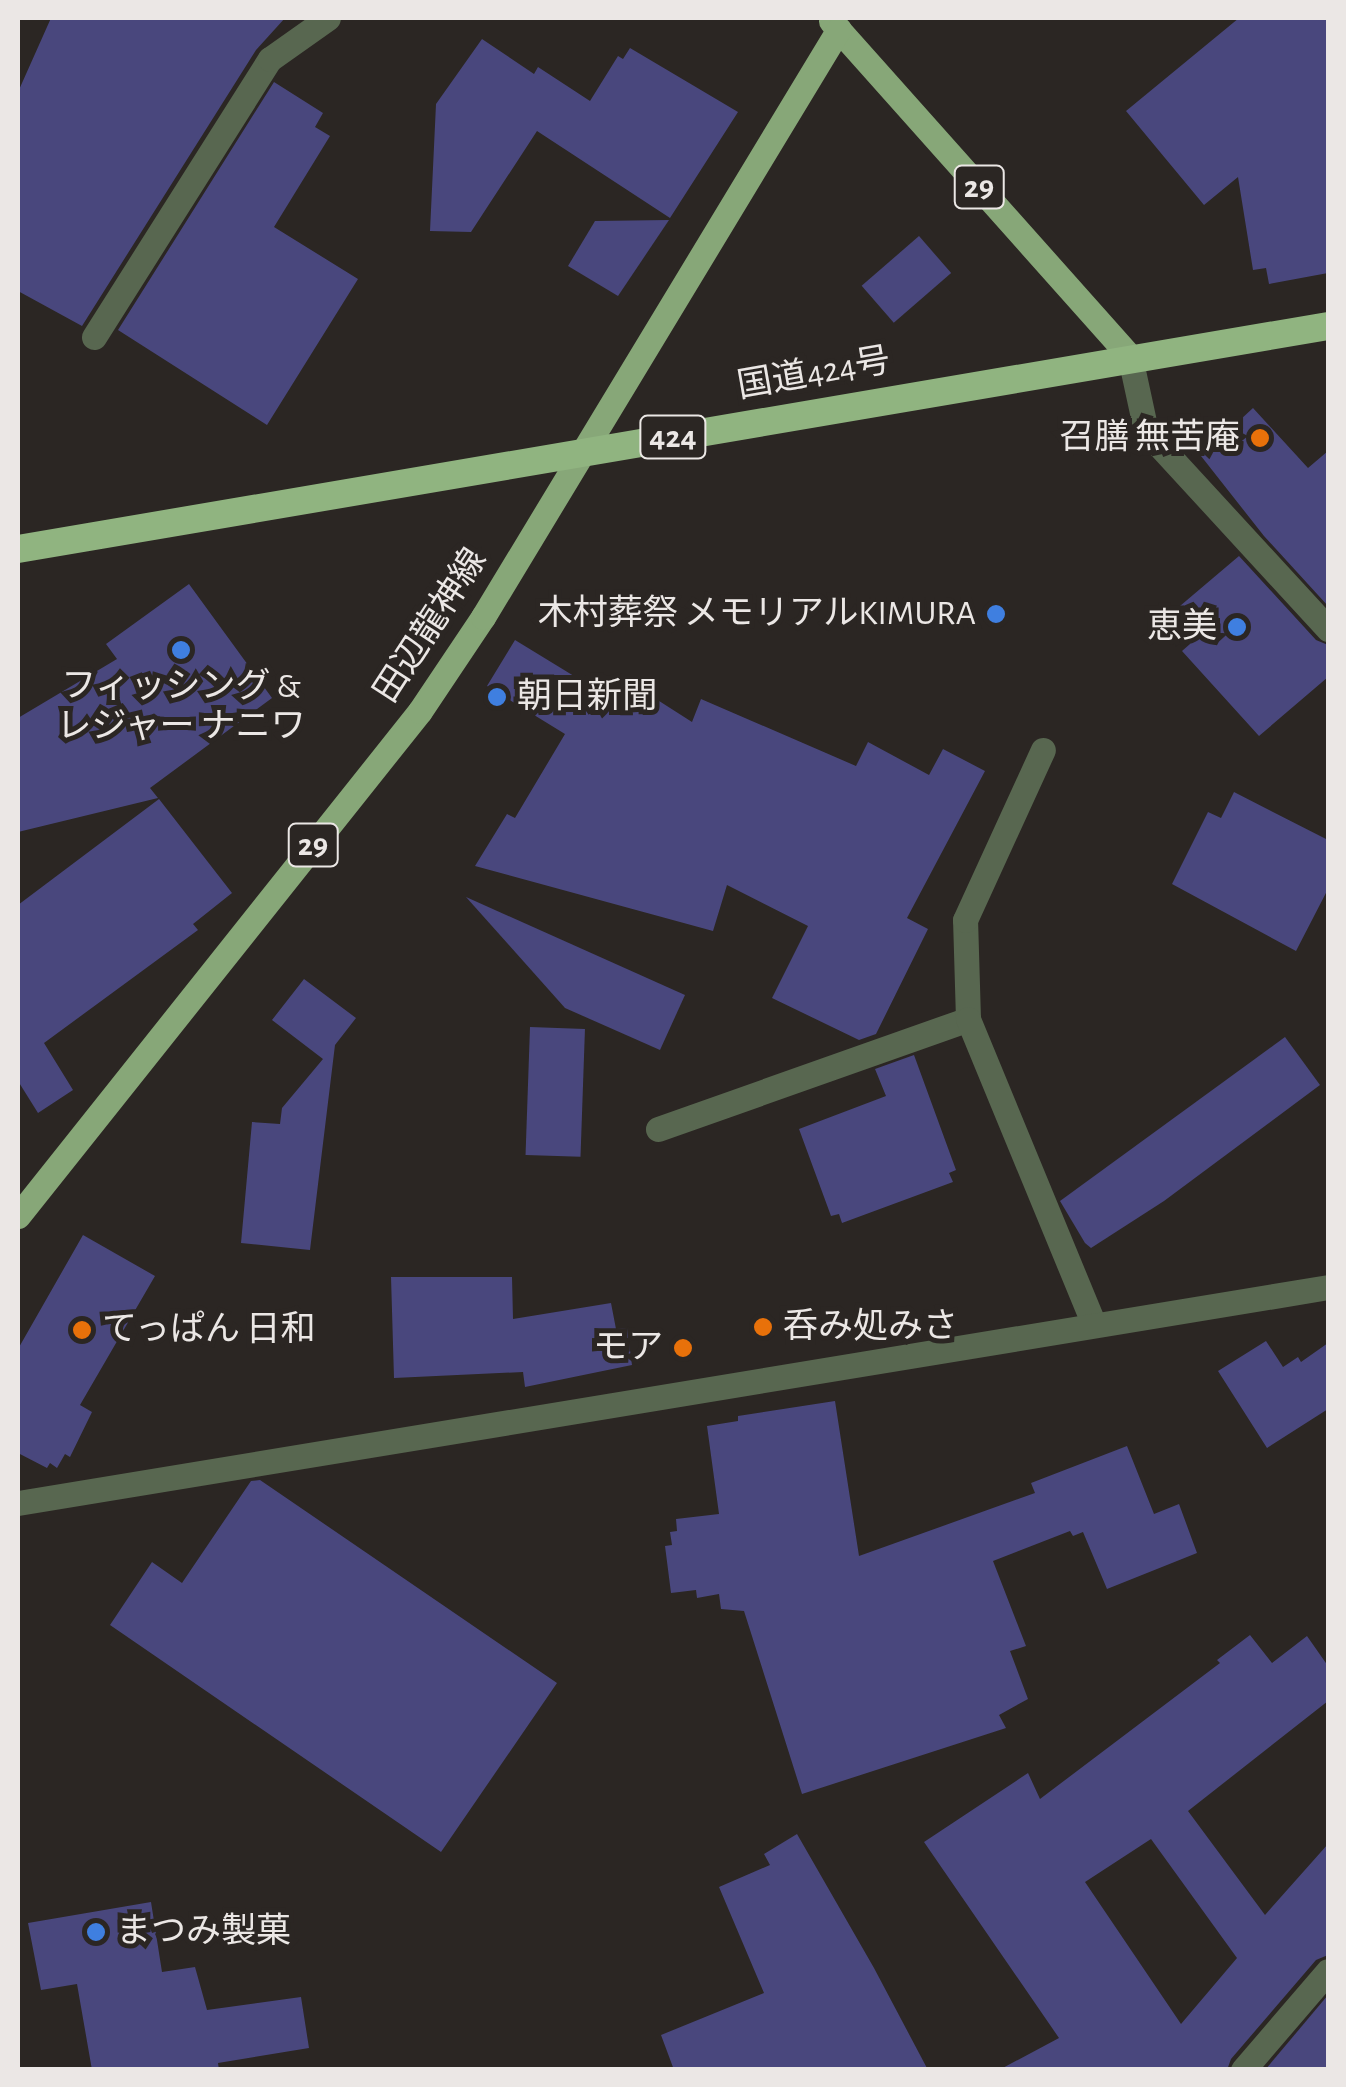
<!DOCTYPE html>
<meta charset="utf-8">
<style>
body{margin:0}
#map{position:relative;width:1346px;height:2087px;overflow:hidden;background:#2b2623;font-family:"Alegreya Sans","Noto Sans JP",sans-serif}
div>[style]{position:absolute}
.building>*{inset:0;background:#49477d;transform-origin:0 0}
.service>*{height:25px;margin:-12.5px;padding:0 12.5px;transform-origin:12.5px;border-radius:12.5px;background:#586750}
.minor>*{height:25px;margin:-12.5px;padding:0 12.5px;transform-origin:12.5px;border-radius:12.5px;background:#586750}
.primary>*{height:25px;margin:-12.5px;padding:0 12.5px;transform-origin:12.5px;border-radius:12.5px;background:#87a778}
.trunk>*{height:28px;margin:-14px;padding:0 14px;transform-origin:14px;border-radius:14px;background:#90b480}
.dots>*{width:28px;height:28px;translate:-50% -50%;box-sizing:border-box;border:5px solid #2b2623;border-radius:50%}
span{translate:-50% -50%;white-space:nowrap;text-align:center;line-height:1.15;-webkit-text-stroke:10px #2b2623;paint-order:stroke}
.shield-label span{padding:2px 8px;background:#2b2623;border:2px solid;border-radius:8px;-webkit-text-stroke-width:0}
.shield-label{font-size:32px;color:#ebe7e5;font-weight:700}
.street-label{font-size:35px;color:#ebe7e5}
.poi-label{font-size:35px;color:#ebe7e5}
.right{translate:-100% -50%;text-align:right}
.left{translate:0 -50%;text-align:left}
.frame{position:absolute;inset:0;border:20px solid #ebe7e5;pointer-events:none}
</style>
<div id="map">
<div class="building">
<div style="clip-path:polygon(51px 18px,285px 18px,256px 50px,82px 326px,18px 291px,18px 92px)"></div>
<div style="clip-path:polygon(1239px 18px,1328px 18px,1328px 273px,1269px 284px,1266px 268px,1253px 270px,1238px 177px,1204px 205px,1126px 111px)"></div>
<div style="clip-path:polygon(482px 39px,534px 74px,538px 67px,590px 101px,618px 56px,623px 59px,630px 48px,738px 112px,670px 218px,537px 131px,471px 232px,430px 231px,436px 104px)"></div>
<div style="clip-path:polygon(274px 82px,323px 113px,315px 127px,330px 136px,274px 227px,358px 279px,267px 425px,118px 330px)"></div>
<div style="clip-path:polygon(669px 220px,618px 296px,568px 266px,595px 221px)"></div>
<div style="left:919px;top:236px;width:49px;height:76px;rotate:49deg"></div>
<div style="clip-path:polygon(1253px 408px,1308px 468px,1328px 451px,1328px 606px,1264px 536px,1201px 456px)"></div>
<div style="clip-path:polygon(1239px 556px,1316px 640px,1328px 645px,1328px 677px,1259px 736px,1182px 651px,1190px 644px,1167px 617px)"></div>
<div style="clip-path:polygon(189px 584px,272px 698px,150px 788px,158px 798px,18px 832px,18px 718px,117px 659px,106px 644px)"></div>
<div style="clip-path:polygon(515px 640px,605px 695px,610px 686px,650px 710px,656px 699px,692px 722px,701px 699px,856px 766px,868px 742px,929px 775px,943px 749px,985px 771px,907px 918px,928px 929px,876px 1034px,859px 1040px,772px 998px,808px 926px,727px 885px,713px 931px,475px 866px,507px 814px,515px 818px,565px 734px,487px 686px)"></div>
<div style="clip-path:polygon(1234px 792px,1328px 840px,1328px 889px,1296px 951px,1172px 884px,1208px 812px,1221px 818px)"></div>
<div style="clip-path:polygon(159px 799px,232px 893px,193px 924px,198px 930px,44px 1043px,73px 1090px,38px 1113px,18px 1081px,18px 905px)"></div>
<div style="clip-path:polygon(466px 897px,685px 995px,660px 1050px,565px 1008px)"></div>
<div style="clip-path:polygon(304px 979px,356px 1018px,335px 1045px,310px 1250px,241px 1243px,252px 1122px,280px 1124px,282px 1108px,323px 1059px,272px 1020px)"></div>
<div style="left:530px;top:1027px;width:55px;height:128px;rotate:2deg"></div>
<div style="clip-path:polygon(1285px 1037px,1320px 1085px,1164px 1201px,1091px 1248px,1085px 1243px,1060px 1201px)"></div>
<div style="clip-path:polygon(914px 1055px,956px 1170px,949px 1173px,953px 1182px,842px 1223px,839px 1214px,831px 1216px,799px 1129px,886px 1096px,875px 1069px)"></div>
<div style="clip-path:polygon(83px 1235px,155px 1276px,80px 1405px,92px 1412px,70px 1457px,65px 1454px,57px 1468px,50px 1463px,47px 1468px,18px 1453px,18px 1349px)"></div>
<div style="clip-path:polygon(391px 1277px,512px 1277px,513px 1319px,611px 1303px,616px 1329px,627px 1328px,632px 1365px,525px 1387px,523px 1372px,394px 1378px)"></div>
<div style="clip-path:polygon(1266px 1341px,1283px 1367px,1298px 1357px,1301px 1362px,1328px 1343px,1328px 1409px,1267px 1448px,1218px 1371px)"></div>
<div style="clip-path:polygon(835px 1401px,859px 1556px,1035px 1493px,1031px 1483px,1127px 1446px,1154px 1514px,1179px 1504px,1197px 1553px,1107px 1589px,1083px 1532px,1073px 1536px,1070px 1531px,993px 1561px,1026px 1646px,1010px 1651px,1028px 1699px,999px 1715px,1006px 1728px,802px 1794px,744px 1611px,721px 1609px,719px 1594px,697px 1598px,696px 1590px,671px 1593px,665px 1546px,672px 1545px,670px 1532px,677px 1531px,676px 1519px,719px 1514px,707px 1426px,738px 1421px,738px 1416px)"></div>
<div style="clip-path:polygon(260px 1480px,557px 1683px,441px 1852px,110px 1625px,152px 1562px,182px 1583px,251px 1481px)"></div>
<div style="clip-path:polygon(evenodd,1250px 1635px,1272px 1663px,1307px 1636px,1328px 1666px,1328px 1701px,1188px 1811px,1265px 1915px,1328px 1844px,1328px 1955px,1316px 1960px,1231px 2059px,1227px 2070px,999px 2070px,1059px 2038px,924px 1842px,1028px 1773px,1040px 1799px,1220px 1663px,1217px 1660px,1250px 1635px,1151px 1839px,1237px 1958px,1181px 2024px,1085px 1882px,1151px 1839px)"></div>
<div style="clip-path:polygon(797px 1834px,874px 1968px,928px 2070px,674px 2070px,661px 2035px,764px 1993px,719px 1887px,770px 1865px,764px 1854px)"></div>
<div style="clip-path:polygon(151px 1902px,162px 1972px,195px 1967px,207px 2010px,301px 1997px,309px 2048px,218px 2063px,219px 2070px,92px 2070px,77px 1984px,41px 1990px,28px 1923px)"></div>
<div style="clip-path:polygon(1328px 1995px,1328px 2070px,1265px 2070px)"></div>
</div>
<div class="service">
<div style="left:94px;top:337px;width:329px;rotate:-57.7deg"></div>
<div style="left:270px;top:59px;width:71px;rotate:-35.3deg"></div>
<div style="left:658px;top:1129px;width:329px;rotate:-19.5deg"></div>
<div style="left:968px;top:1019px;width:99px;rotate:-91.7deg"></div>
<div style="left:965px;top:920px;width:187px;rotate:-65.4deg"></div>
</div>
<div class="minor">
<div style="left:1130px;top:357px;width:76px;rotate:77.8deg"></div>
<div style="left:1146px;top:431px;width:269px;rotate:47.4deg"></div>
<div style="left:968px;top:1019px;width:331px;rotate:67.6deg"></div>
<div style="left:18px;top:1503px;width:1328px;rotate:-9.36deg"></div>
<div style="left:1243px;top:2070px;width:130px;rotate:-49.4deg"></div>
</div>
<div class="primary">
<div style="left:831px;top:21px;width:450px;rotate:48.3deg"></div>
<div style="left:18px;top:1216px;width:645px;rotate:-51.48deg"></div>
<div style="left:420px;top:711px;width:113px;rotate:-56.2deg"></div>
<div style="left:483px;top:617px;width:687px;rotate:-58.81deg"></div>
</div>
<div class="trunk">
<div style="left:18px;top:549px;width:1329px;rotate:-9.66deg"></div>
</div>
<div class="dots">
<div style="left:1260px;top:438px;background:#e8710a"></div>
<div style="left:996px;top:614px;background:#3f7fe0"></div>
<div style="left:1237px;top:627px;background:#3f7fe0"></div>
<div style="left:181px;top:650px;background:#3f7fe0"></div>
<div style="left:497px;top:697px;background:#3f7fe0"></div>
<div style="left:763px;top:1327px;background:#e8710a"></div>
<div style="left:82px;top:1330px;background:#e8710a"></div>
<div style="left:683px;top:1348px;background:#e8710a"></div>
<div style="left:96px;top:1932px;background:#3f7fe0"></div>
</div>
<div class="shield-label">
<span style="left:979px;top:187px">29</span>
<span style="left:673px;top:437px">424</span>
<span style="left:313px;top:845px">29</span>
</div>
<div class="street-label">
<span style="left:814px;top:374px;rotate:-10deg">国道424号</span>
<span style="left:431px;top:626px;rotate:-57deg">田辺龍神線</span>
</div>
<div class="poi-label">
<span class="right" style="left:1240px;top:438px">召膳 無苦庵</span>
<span class="right" style="left:976px;top:614px">木村葬祭 メモリアルKIMURA</span>
<span class="right" style="left:1217px;top:627px">恵美</span>
<span style="left:181px;top:707px">フィッシング &amp;<br>レジャー ナニワ</span>
<span class="left" style="left:517px;top:697px">朝日新聞</span>
<span class="left" style="left:783px;top:1327px">呑み処みさ</span>
<span class="left" style="left:102px;top:1330px">てっぱん 日和</span>
<span class="right" style="left:663px;top:1348px">モア</span>
<span class="left" style="left:116px;top:1932px">まつみ製菓</span>
</div>
<div class="frame"></div>
</div>
